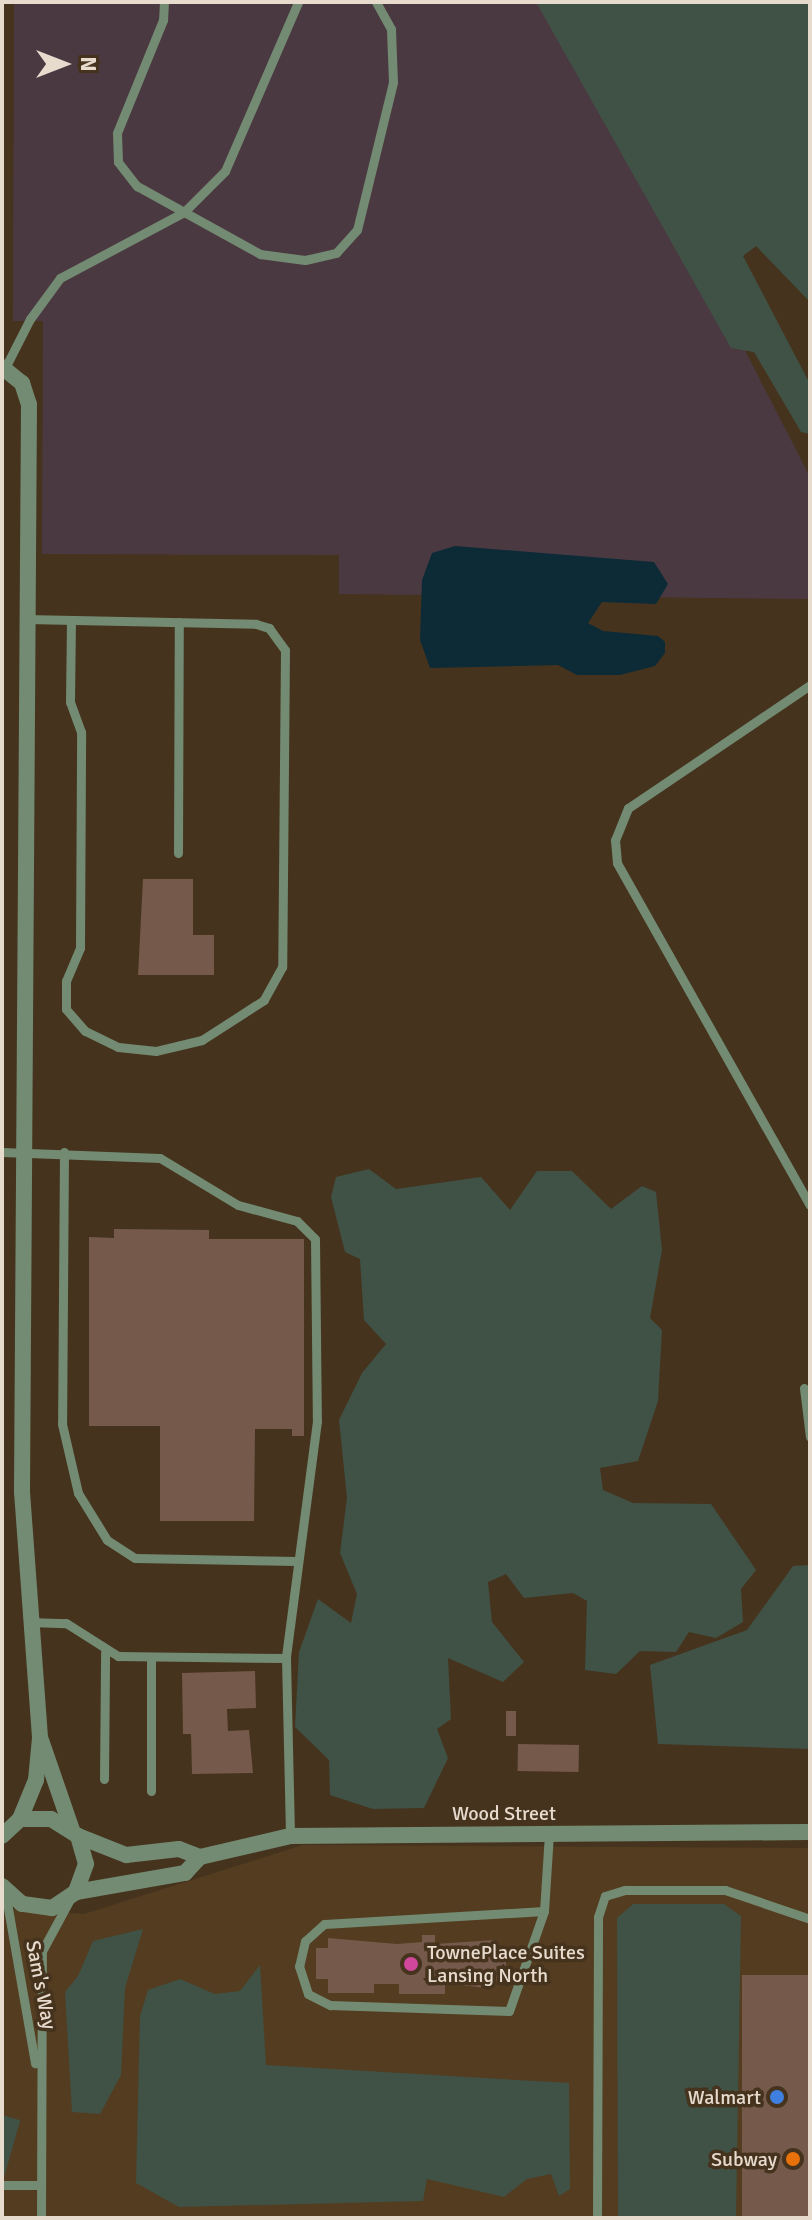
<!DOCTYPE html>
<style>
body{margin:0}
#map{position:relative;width:812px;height:2220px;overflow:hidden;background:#45331e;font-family:Signika,sans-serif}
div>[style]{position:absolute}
.built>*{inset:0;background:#533c20}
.industrial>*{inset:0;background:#4b3942}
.green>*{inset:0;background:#405245;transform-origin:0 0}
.water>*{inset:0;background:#0c2b37}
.building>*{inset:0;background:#75594a;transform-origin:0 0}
.service>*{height:9px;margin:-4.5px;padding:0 4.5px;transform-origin:4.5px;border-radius:4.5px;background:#738b72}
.minor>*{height:16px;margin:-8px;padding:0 8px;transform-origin:8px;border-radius:8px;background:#738b72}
.tertiary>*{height:16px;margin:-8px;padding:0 8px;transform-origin:8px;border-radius:8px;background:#738b72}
.dots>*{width:22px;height:22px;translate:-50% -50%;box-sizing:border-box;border:4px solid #45331e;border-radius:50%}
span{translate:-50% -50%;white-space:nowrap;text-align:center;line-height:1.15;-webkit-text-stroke:7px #45331e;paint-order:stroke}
.street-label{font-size:20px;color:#e7dbce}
.poi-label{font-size:20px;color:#e7dbce}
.left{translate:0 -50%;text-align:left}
.right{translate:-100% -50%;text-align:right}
.frame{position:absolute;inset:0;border:4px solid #e7dbce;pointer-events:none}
.north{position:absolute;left:24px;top:24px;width:80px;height:80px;-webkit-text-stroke:6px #45331e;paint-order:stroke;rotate:90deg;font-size:22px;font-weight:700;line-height:32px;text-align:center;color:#e7dbce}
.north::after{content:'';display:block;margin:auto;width:28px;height:36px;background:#e7dbce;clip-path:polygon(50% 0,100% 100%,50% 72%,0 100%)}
</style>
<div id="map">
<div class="built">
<div style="clip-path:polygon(303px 1845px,810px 1848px,810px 2218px,2px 2218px,2px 1908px,84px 1914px)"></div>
</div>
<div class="industrial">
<div style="clip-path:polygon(14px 2px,566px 2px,810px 477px,810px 599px,339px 594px,339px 555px,42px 554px,43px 321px,13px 321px)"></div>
</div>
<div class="green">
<div style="clip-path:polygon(536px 2px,810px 2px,810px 302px,756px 246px,743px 256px,810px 384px,810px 434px,801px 432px,754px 352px,731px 348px)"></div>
<div style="clip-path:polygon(369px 1169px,396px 1189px,481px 1177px,510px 1210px,537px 1171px,572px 1171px,611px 1209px,642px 1186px,656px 1192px,662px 1250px,650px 1318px,662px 1330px,658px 1401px,638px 1461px,600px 1468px,603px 1490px,633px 1503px,711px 1504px,756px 1570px,741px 1589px,743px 1622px,716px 1638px,689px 1632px,676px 1652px,640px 1651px,616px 1674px,585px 1670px,587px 1601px,573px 1593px,524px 1598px,506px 1574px,488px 1582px,492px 1622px,524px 1662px,503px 1682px,448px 1658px,451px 1719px,437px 1729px,448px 1758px,424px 1808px,373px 1809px,330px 1795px,329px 1760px,295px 1727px,299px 1652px,318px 1599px,351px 1623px,357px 1594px,340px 1553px,347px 1498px,339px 1420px,362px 1373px,386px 1344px,364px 1320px,360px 1259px,345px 1252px,331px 1197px,336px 1177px)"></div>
<div style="clip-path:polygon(810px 1565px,810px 1749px,658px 1744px,650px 1665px,747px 1630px,793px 1566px)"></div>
<div style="clip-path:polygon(633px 1904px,724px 1904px,741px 1916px,736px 2218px,618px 2218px,617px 1918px)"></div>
<div style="clip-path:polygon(143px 1929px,125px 1988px,121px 2075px,100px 2114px,72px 2112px,65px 1992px,78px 1976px,93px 1941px)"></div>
<div style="clip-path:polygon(260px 1965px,266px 2065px,569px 2083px,570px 2189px,559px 2196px,551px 2174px,527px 2179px,504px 2197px,427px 2179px,423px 2201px,179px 2207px,136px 2183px,140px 2016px,148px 1990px,180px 1979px,215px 1994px,240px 1991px)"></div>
<div style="left:2px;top:2115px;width:19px;height:103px;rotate:16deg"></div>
</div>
<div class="water">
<div style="clip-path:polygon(455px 546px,654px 562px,668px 584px,656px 604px,602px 602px,588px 623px,603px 631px,658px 636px,665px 642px,665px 653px,655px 666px,620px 675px,577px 675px,558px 665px,430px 668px,420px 640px,422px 580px,432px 553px)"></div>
</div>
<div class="building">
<div style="clip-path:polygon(143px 879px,193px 879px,193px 935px,214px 935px,214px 975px,138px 975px)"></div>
<div style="clip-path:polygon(114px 1229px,209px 1230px,209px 1239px,304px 1239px,304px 1436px,292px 1436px,292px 1429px,255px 1429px,254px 1521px,160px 1521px,160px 1426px,89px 1426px,89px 1237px,114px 1238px)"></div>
<div style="clip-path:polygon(255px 1671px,256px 1708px,227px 1709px,228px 1731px,249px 1730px,253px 1773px,192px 1774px,191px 1734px,183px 1734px,182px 1673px)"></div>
<div style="left:506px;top:1711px;width:10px;height:25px"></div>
<div style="left:518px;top:1744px;width:61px;height:27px;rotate:1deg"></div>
<div style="clip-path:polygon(422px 1935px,435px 1935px,435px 1944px,494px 1940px,494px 1947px,506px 1947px,506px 1981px,493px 1981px,493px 1989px,445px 1983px,445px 1994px,399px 1994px,399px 1984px,374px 1984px,374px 1993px,328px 1993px,328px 1979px,316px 1979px,316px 1948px,328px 1948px,328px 1938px,397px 1944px,422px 1942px)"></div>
<div style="left:810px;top:1975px;width:243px;height:68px;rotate:90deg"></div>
</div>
<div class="service">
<div style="left:164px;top:2px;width:18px;rotate:93deg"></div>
<div style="left:163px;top:20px;width:122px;rotate:112.2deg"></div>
<div style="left:117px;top:133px;width:29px;rotate:88deg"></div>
<div style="left:118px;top:162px;width:31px;rotate:52deg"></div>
<div style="left:137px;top:186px;width:141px;rotate:28.9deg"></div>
<div style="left:260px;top:254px;width:45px;rotate:7.6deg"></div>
<div style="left:305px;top:260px;width:32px;rotate:-13deg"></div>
<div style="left:336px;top:253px;width:31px;rotate:-48deg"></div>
<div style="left:357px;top:230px;width:152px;rotate:-76.3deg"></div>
<div style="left:393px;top:82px;width:53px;rotate:-92.2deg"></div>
<div style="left:391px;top:29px;width:31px;rotate:-119deg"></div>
<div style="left:5px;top:368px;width:55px;rotate:-63deg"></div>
<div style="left:30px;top:319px;width:51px;rotate:-53.8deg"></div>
<div style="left:60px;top:278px;width:140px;rotate:-28deg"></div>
<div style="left:184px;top:212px;width:58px;rotate:-45deg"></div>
<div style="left:225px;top:171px;width:184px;rotate:-66.6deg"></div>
<div style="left:26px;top:619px;width:230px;rotate:1.2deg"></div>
<div style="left:256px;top:624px;width:14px;rotate:17deg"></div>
<div style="left:269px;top:628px;width:27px;rotate:54deg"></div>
<div style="left:285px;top:650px;width:317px;rotate:90.5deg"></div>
<div style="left:282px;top:967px;width:38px;rotate:119deg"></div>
<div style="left:264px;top:1000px;width:74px;rotate:147.2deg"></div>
<div style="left:202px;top:1040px;width:47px;rotate:166.6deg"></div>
<div style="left:156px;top:1051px;width:38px;rotate:-174deg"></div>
<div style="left:118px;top:1047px;width:37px;rotate:-154deg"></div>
<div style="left:85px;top:1031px;width:29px;rotate:-131deg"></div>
<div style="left:66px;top:1009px;width:28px;rotate:-90deg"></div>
<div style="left:66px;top:981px;width:36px;rotate:-67deg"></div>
<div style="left:80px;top:948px;width:216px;rotate:-89.7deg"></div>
<div style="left:81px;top:732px;width:32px;rotate:-110deg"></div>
<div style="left:70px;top:702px;width:81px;rotate:-89.3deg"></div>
<div style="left:810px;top:685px;width:220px;rotate:145.9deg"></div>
<div style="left:628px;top:808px;width:35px;rotate:112deg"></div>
<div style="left:615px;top:840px;width:23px;rotate:85deg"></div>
<div style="left:617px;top:863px;width:393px;rotate:60.6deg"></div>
<div style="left:178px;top:853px;width:231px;rotate:-89.8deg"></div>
<div style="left:2px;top:1152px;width:158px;rotate:2.2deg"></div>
<div style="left:160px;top:1158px;width:91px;rotate:31.1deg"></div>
<div style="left:238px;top:1205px;width:61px;rotate:15.2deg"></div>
<div style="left:297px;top:1221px;width:25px;rotate:45deg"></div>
<div style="left:315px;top:1239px;width:182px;rotate:89.4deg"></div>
<div style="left:317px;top:1421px;width:239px;rotate:97.5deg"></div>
<div style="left:64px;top:1152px;width:272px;rotate:90.4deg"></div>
<div style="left:62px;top:1424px;width:71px;rotate:76.9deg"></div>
<div style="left:78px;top:1493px;width:55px;rotate:58.3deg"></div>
<div style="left:107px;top:1540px;width:33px;rotate:33deg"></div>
<div style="left:135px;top:1558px;width:162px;rotate:1.1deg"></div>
<div style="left:804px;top:1388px;width:49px;rotate:83deg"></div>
<div style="left:28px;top:1622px;width:38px;rotate:2deg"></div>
<div style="left:66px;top:1623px;width:62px;rotate:32.4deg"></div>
<div style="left:118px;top:1656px;width:168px;rotate:0.7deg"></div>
<div style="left:286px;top:1658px;width:178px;rotate:88.7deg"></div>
<div style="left:104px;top:1779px;width:127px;rotate:-89.5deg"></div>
<div style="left:151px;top:1791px;width:133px;rotate:-90deg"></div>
<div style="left:5px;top:1891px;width:175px;rotate:80.1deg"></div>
<div style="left:544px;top:1911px;width:220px;rotate:176.6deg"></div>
<div style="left:324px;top:1924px;width:25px;rotate:138deg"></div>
<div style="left:305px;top:1941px;width:26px;rotate:103deg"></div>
<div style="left:299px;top:1966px;width:29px;rotate:72deg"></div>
<div style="left:308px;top:1994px;width:25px;rotate:27deg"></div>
<div style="left:330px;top:2005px;width:179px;rotate:1.9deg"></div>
<div style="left:509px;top:2011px;width:106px;rotate:-70.7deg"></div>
<div style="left:544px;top:1911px;width:78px;rotate:-86.3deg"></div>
<div style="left:2px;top:2185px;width:39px"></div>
<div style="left:41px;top:2218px;width:267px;rotate:-89.8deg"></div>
<div style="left:42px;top:1951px;width:57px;rotate:-61.6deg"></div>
<div style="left:597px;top:2218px;width:301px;rotate:-89.8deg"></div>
<div style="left:598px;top:1917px;width:22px;rotate:-72deg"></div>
<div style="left:605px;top:1896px;width:21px;rotate:-17deg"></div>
<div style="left:625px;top:1890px;width:100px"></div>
<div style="left:725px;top:1890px;width:90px;rotate:18.8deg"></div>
</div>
<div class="minor">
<div style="left:2px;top:367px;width:26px;rotate:39deg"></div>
<div style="left:22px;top:383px;width:22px;rotate:72deg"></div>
<div style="left:29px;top:404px;width:1088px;rotate:90.37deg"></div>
<div style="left:22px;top:1492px;width:247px;rotate:85.8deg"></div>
<div style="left:40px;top:1738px;width:42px;rotate:95.4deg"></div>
<div style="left:36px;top:1780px;width:42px;rotate:112.3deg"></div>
<div style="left:41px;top:1740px;width:95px;rotate:71deg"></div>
</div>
<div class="tertiary">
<div style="left:2px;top:1836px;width:25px;rotate:-43deg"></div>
<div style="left:20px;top:1819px;width:31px"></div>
<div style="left:51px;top:1819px;width:32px;rotate:32deg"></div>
<div style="left:78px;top:1836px;width:29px;rotate:74deg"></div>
<div style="left:86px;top:1864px;width:30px;rotate:110deg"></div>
<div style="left:76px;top:1892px;width:29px;rotate:146deg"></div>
<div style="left:52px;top:1908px;width:30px;rotate:-172deg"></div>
<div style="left:22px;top:1904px;width:27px;rotate:-138deg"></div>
<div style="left:78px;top:1836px;width:52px;rotate:21.6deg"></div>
<div style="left:126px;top:1855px;width:53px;rotate:-6.5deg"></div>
<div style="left:179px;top:1849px;width:22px;rotate:21deg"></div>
<div style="left:200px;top:1857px;width:92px;rotate:-13.1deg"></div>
<div style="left:290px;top:1836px;width:520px;rotate:-0.44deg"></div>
<div style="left:76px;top:1892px;width:111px;rotate:-9.9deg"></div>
<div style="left:185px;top:1873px;width:22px;rotate:-47deg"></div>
</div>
<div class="dots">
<div style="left:411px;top:1964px;background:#d1479c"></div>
<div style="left:777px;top:2097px;background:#3f7fe0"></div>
<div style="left:793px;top:2159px;background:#e8710a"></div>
</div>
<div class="street-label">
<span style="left:504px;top:1813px">Wood Street</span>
<span style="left:41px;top:1985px;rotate:79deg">Sam's Way</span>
</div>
<div class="poi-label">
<span class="left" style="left:427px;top:1964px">TownePlace Suites<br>Lansing North</span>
<span class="right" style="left:761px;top:2097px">Walmart</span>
<span class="right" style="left:777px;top:2159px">Subway</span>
</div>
<div class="frame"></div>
<div class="north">N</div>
</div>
